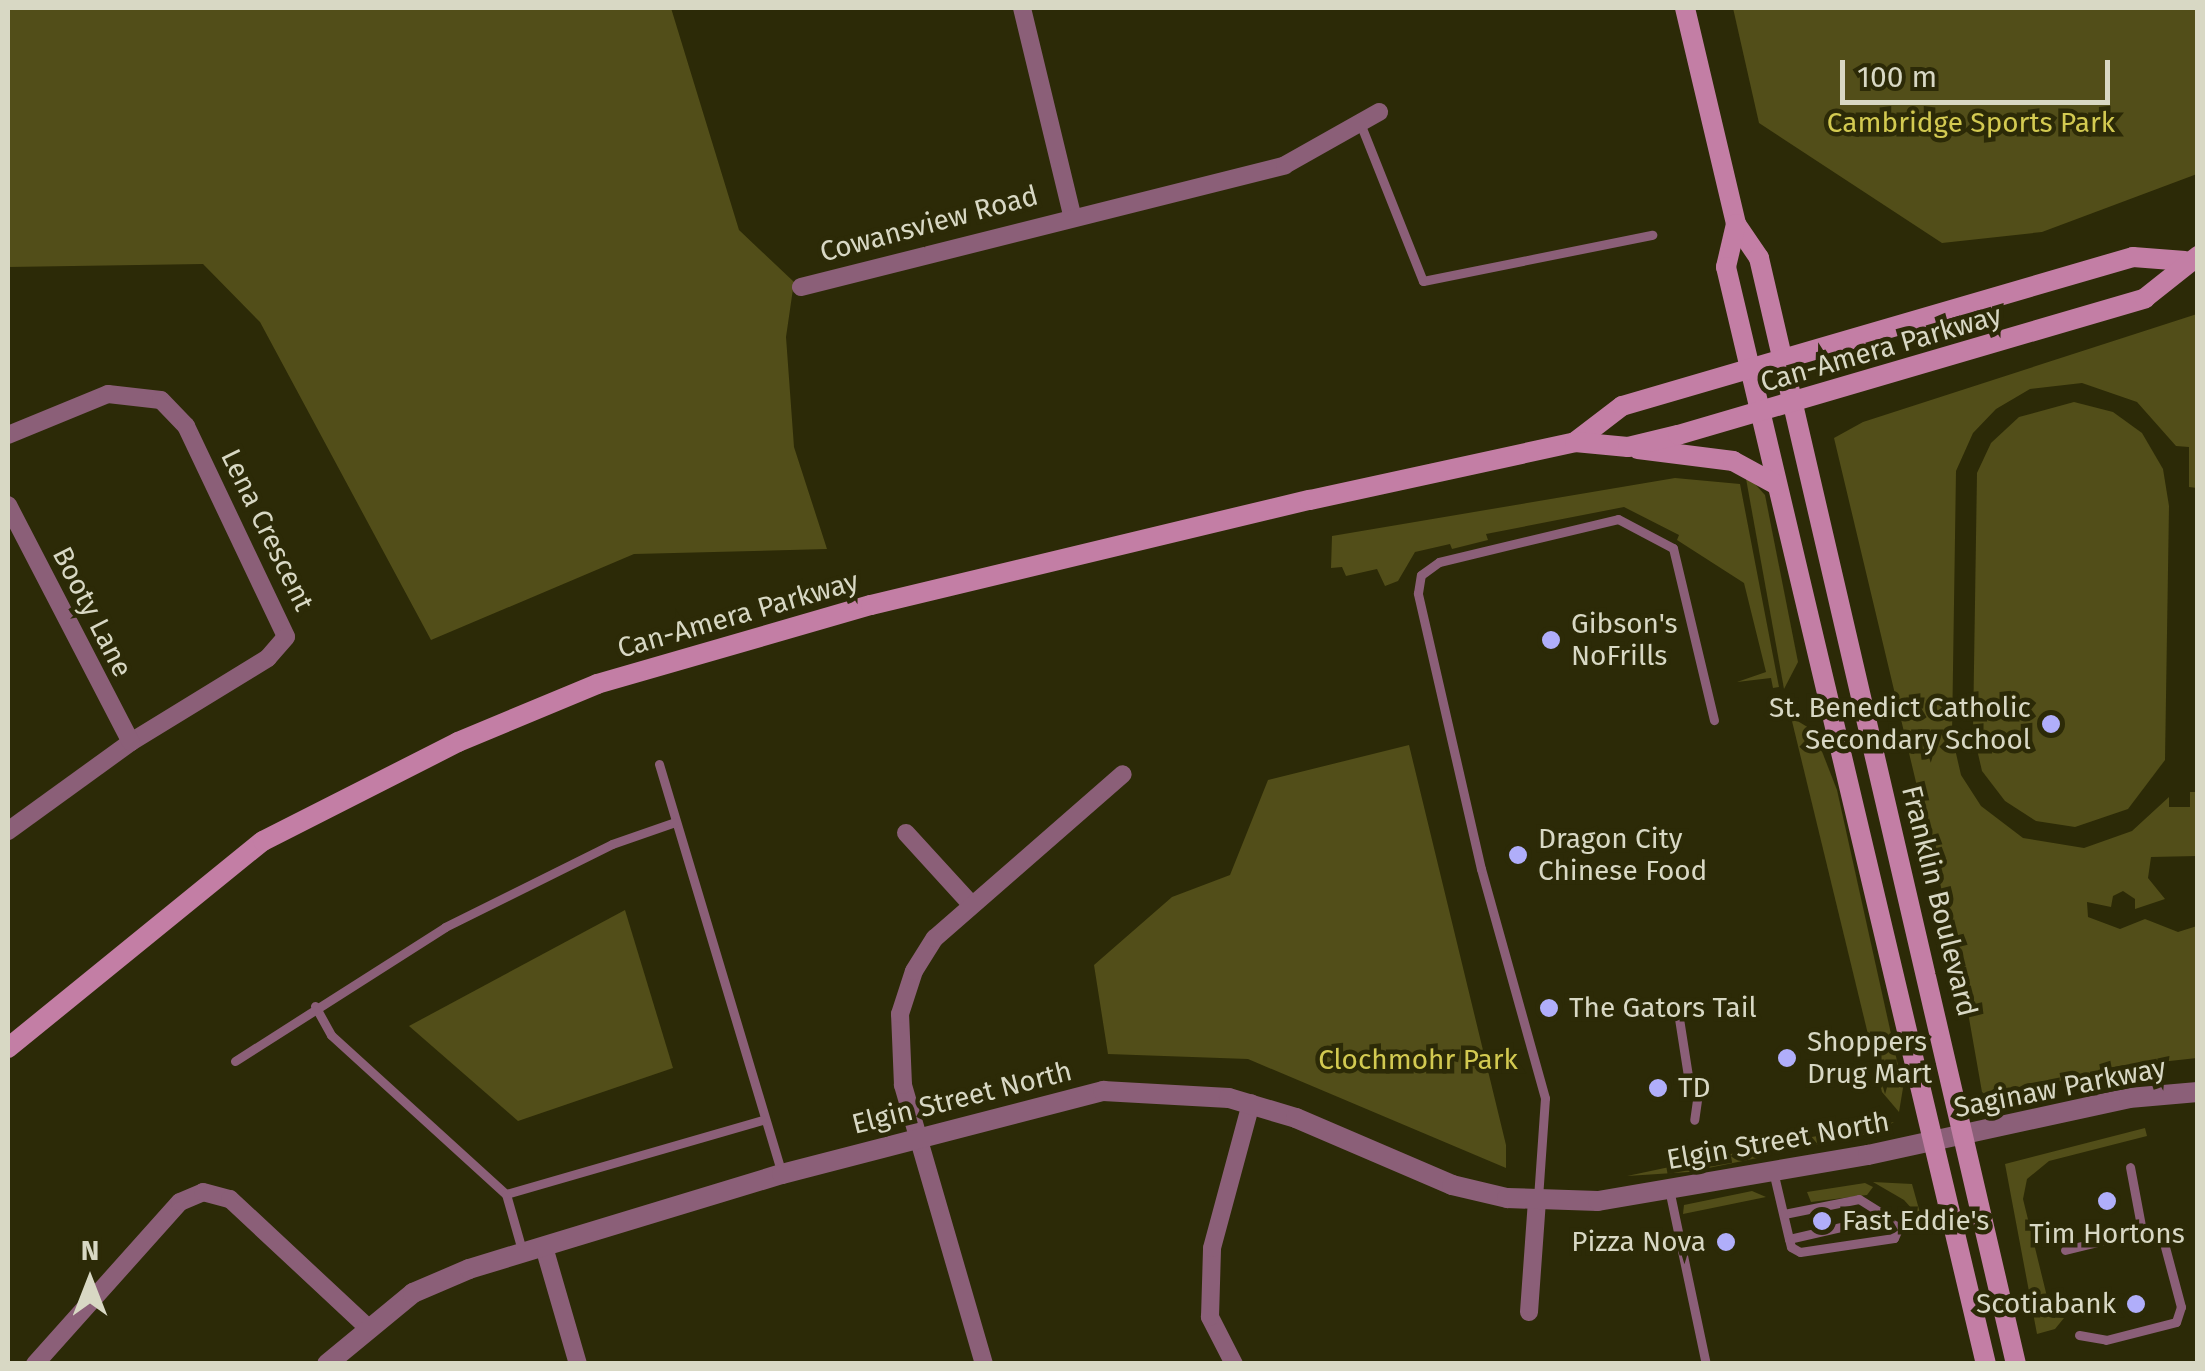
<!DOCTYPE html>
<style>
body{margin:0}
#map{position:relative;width:2205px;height:1371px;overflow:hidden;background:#2c2a07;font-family:"Fira Sans",sans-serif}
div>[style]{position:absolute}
.green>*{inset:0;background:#524e19}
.service>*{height:9px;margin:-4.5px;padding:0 4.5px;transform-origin:4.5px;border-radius:4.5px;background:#8b5f78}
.minor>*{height:18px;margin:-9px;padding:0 9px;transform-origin:9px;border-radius:9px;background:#8b5f78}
.tertiary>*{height:20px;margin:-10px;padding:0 10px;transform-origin:10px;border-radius:10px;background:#8b5f78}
.secondary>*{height:20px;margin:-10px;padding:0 10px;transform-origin:10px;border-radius:10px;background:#c37ea5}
.dots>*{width:28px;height:28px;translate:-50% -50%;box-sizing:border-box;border:5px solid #2c2a07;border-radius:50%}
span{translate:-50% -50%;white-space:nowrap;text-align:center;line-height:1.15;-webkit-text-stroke:9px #2c2a07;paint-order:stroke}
.park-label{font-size:28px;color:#d3ca51}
.street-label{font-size:28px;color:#d8d8c4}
.poi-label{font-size:28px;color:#d8d8c4}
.left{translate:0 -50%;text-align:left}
.right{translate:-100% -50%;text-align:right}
.frame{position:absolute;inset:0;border:10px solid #d8d8c4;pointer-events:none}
.north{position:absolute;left:40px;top:1231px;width:100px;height:100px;-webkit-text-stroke:8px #2c2a07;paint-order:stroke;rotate:0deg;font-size:28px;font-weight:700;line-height:40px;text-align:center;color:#d8d8c4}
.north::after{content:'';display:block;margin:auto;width:35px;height:45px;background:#d8d8c4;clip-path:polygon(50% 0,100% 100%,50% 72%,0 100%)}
.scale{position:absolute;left:1840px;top:60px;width:270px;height:45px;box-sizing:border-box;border:5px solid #d8d8c4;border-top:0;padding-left:12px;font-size:30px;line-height:35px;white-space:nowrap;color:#d8d8c4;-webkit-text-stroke:8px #2c2a07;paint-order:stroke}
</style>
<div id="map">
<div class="green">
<div style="clip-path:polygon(8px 8px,671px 8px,739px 230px,794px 282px,786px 337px,794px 447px,827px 549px,634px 554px,431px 640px,260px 322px,203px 264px,8px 267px)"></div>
<div style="clip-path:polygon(1733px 8px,2197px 8px,2197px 174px,2042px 232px,1942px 243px,1759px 123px)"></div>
<div style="clip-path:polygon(2197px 314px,2197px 497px,2197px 488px,2189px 487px,2189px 447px,2176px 446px,2137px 402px,2082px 383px,2030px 389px,1996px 409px,1973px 433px,1956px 471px,1952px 736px,1961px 775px,1981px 806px,2023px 838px,2084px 848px,2132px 831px,2169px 797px,2169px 807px,2190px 807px,2190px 792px,2197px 792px,2197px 856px,2151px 857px,2148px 878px,2165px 899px,2135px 909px,2135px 899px,2123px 891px,2113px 896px,2111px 907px,2087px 902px,2088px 917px,2120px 929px,2145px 919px,2178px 932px,2197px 926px,2197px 1058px,2124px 1066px,1989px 1097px,1982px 1092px,1960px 967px,1834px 438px,1863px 422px)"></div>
<div style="clip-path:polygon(2074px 402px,2113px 412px,2142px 433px,2163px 469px,2169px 506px,2165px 760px,2128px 809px,2075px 827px,2036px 821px,2005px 801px,1982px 771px,1973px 732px,1977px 473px,1991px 443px,2019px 417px)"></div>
<div style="clip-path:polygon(1745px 473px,1765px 495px,1798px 662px,1784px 689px)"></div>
<div style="clip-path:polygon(1675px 478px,1740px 484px,1779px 687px,1773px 688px,1771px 678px,1737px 682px,1766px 672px,1744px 583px,1677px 540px,1679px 535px,1624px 507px,1486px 534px,1488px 540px,1452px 549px,1450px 544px,1415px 552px,1398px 581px,1385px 586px,1377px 569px,1346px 576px,1342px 567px,1331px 568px,1332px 536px)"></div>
<div style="clip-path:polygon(1791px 717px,1814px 731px,1837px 790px,1903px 1088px,1899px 1112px,1882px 1092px)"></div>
<div style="clip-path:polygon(1409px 745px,1506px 1145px,1506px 1168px,1248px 1059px,1108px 1054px,1094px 965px,1172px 897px,1230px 875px,1268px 780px)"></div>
<div style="clip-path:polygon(625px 910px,673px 1068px,518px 1121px,409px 1026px)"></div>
<div style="clip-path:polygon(1894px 1122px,1878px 1132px,1791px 1150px,1790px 1141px)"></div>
<div style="clip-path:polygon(2145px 1128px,2147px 1136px,2049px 1161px,2027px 1179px,2023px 1199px,2052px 1317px,2064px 1318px,2055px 1329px,2037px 1334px,2005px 1164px)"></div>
<div style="clip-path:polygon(1778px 1144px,1767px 1156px,1689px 1172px,1627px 1176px)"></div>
<div style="clip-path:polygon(1873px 1182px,1912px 1184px,1922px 1220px,1904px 1200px)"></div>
<div style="clip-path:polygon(1865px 1183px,1873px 1187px,1867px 1195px,1811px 1202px,1807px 1192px)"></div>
<div style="clip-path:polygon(1752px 1191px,1766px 1197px,1683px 1214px,1684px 1205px)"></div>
</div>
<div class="service">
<div style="left:1360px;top:123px;width:170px;rotate:68.3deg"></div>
<div style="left:1423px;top:281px;width:234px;rotate:-11.4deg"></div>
<div style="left:659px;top:764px;width:427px;rotate:73.3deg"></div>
<div style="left:315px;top:1006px;width:33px;rotate:61deg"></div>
<div style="left:331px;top:1035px;width:236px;rotate:42.3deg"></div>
<div style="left:506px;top:1194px;width:58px;rotate:74.1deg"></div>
<div style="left:1678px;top:1012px;width:65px;rotate:81.1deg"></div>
<div style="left:1688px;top:1076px;width:20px;rotate:60deg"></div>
<div style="left:1698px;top:1093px;width:27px;rotate:98deg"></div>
<div style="left:235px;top:1061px;width:249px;rotate:-32.5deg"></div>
<div style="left:445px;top:927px;width:186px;rotate:-26.4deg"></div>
<div style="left:612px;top:844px;width:67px;rotate:-19.2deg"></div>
<div style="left:1773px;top:1171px;width:70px;rotate:76.8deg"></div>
<div style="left:1789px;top:1239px;width:8px;rotate:76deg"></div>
<div style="left:1791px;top:1247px;width:10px;rotate:29deg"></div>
<div style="left:1800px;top:1252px;width:95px;rotate:-8.5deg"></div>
<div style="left:1894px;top:1238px;width:12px;rotate:-66deg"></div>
<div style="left:1899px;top:1227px;width:21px;rotate:-155deg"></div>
<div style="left:1880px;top:1218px;width:93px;rotate:167deg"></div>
<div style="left:1669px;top:1189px;width:179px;rotate:78.1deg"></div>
<div style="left:506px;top:1194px;width:266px;rotate:-16.1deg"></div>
<div style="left:1538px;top:1198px;width:100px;rotate:-86deg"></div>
<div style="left:1545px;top:1098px;width:238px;rotate:-105.6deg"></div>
<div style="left:1481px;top:869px;width:283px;rotate:-102.9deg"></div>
<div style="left:1418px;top:593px;width:18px;rotate:-81deg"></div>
<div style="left:1421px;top:575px;width:22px;rotate:-36deg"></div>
<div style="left:1439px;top:562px;width:184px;rotate:-13.5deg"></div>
<div style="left:1618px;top:519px;width:62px;rotate:27.8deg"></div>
<div style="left:1673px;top:548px;width:177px;rotate:76.6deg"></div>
<div style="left:1784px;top:1214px;width:76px;rotate:-11.3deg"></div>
<div style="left:1859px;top:1199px;width:36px;rotate:32deg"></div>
<div style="left:2065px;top:1250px;width:79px;rotate:-13.9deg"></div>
<div style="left:2142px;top:1231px;width:65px;rotate:-100.6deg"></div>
<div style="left:2079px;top:1335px;width:27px;rotate:10deg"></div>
<div style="left:2106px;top:1340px;width:72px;rotate:-14.4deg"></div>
<div style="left:2176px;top:1322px;width:16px;rotate:-72deg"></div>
<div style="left:2181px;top:1307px;width:62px;rotate:-104.9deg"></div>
</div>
<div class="minor">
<div style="left:1022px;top:8px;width:212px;rotate:76.4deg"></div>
<div style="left:801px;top:287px;width:499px;rotate:-14.1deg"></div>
<div style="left:1285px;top:165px;width:108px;rotate:-29.4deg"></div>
<div style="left:8px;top:435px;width:108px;rotate:-22.3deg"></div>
<div style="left:108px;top:394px;width:53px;rotate:6.5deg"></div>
<div style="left:161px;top:400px;width:36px;rotate:46deg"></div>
<div style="left:186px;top:426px;width:233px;rotate:64.6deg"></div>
<div style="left:286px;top:637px;width:28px;rotate:131deg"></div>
<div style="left:268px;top:658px;width:161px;rotate:148.5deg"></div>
<div style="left:131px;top:742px;width:152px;rotate:144.1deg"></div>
<div style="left:8px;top:505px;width:267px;rotate:62.6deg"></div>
<div style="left:906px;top:833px;width:95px;rotate:47.6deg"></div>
<div style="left:544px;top:1247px;width:122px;rotate:73.8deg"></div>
<div style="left:1529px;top:1312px;width:111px;rotate:-85.9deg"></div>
<div style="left:35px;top:1364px;width:217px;rotate:-48.2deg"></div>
<div style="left:180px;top:1202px;width:25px;rotate:-23deg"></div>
<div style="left:203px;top:1192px;width:28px;rotate:15deg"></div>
<div style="left:230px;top:1199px;width:186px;rotate:43deg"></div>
<div style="left:984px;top:1364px;width:291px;rotate:-106.2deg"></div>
<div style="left:903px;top:1085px;width:71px;rotate:-92.4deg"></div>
<div style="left:900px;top:1014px;width:45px;rotate:-72deg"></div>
<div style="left:914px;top:971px;width:39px;rotate:-58deg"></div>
<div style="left:935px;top:938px;width:249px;rotate:-41.1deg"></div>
<div style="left:1234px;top:1364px;width:53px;rotate:-117.1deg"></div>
<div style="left:1210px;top:1317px;width:69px;rotate:-88.3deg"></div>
<div style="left:1212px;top:1248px;width:150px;rotate:-74.9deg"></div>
</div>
<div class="tertiary">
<div style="left:327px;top:1364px;width:112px;rotate:-39.5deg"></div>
<div style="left:413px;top:1293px;width:61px;rotate:-23.2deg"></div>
<div style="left:469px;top:1269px;width:327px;rotate:-16.9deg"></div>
<div style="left:782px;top:1174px;width:332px;rotate:-14.5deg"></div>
<div style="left:1103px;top:1091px;width:126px;rotate:3.2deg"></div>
<div style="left:1229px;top:1098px;width:70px;rotate:16.6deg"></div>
<div style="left:1296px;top:1118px;width:170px;rotate:23.2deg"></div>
<div style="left:1452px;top:1185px;width:57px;rotate:13.3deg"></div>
<div style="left:1507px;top:1198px;width:91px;rotate:1.9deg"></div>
<div style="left:1598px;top:1201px;width:274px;rotate:-9.7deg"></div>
<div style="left:1868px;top:1155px;width:267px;rotate:-12.3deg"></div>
<div style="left:2129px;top:1098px;width:69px;rotate:-5deg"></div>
</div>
<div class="secondary">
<div style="left:1685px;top:8px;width:222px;rotate:76.7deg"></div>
<div style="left:1736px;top:224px;width:41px;rotate:55.9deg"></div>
<div style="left:1759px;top:258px;width:1135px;rotate:76.92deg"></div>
<div style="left:1736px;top:224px;width:44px;rotate:103.1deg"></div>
<div style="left:1726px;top:267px;width:1127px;rotate:76.67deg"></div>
<div style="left:1575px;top:442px;width:59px;rotate:-37.5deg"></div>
<div style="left:1622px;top:406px;width:532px;rotate:-16.26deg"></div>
<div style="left:2133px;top:257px;width:52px;rotate:4.4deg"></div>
<div style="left:1638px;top:449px;width:96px;rotate:7.2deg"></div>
<div style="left:1733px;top:461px;width:50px;rotate:28.6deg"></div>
<div style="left:8px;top:1048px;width:328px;rotate:-39.1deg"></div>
<div style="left:263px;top:841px;width:219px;rotate:-26.9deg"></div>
<div style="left:458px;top:742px;width:151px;rotate:-22.6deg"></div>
<div style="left:597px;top:684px;width:285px;rotate:-16.1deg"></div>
<div style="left:871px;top:605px;width:451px;rotate:-13.5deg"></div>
<div style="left:1310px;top:500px;width:271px;rotate:-12.3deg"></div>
<div style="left:1575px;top:442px;width:53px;rotate:5.4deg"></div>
<div style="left:1628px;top:447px;width:51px;rotate:-13.5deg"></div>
<div style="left:1678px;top:435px;width:487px;rotate:-16.3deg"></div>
<div style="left:2145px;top:298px;width:68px;rotate:-38.4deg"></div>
</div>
<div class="dots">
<div style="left:1551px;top:640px;background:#b0aefa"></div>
<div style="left:2051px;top:724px;background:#b0aefa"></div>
<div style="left:1518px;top:855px;background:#b0aefa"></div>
<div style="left:1549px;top:1008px;background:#b0aefa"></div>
<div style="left:1787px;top:1058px;background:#b0aefa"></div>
<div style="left:1658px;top:1088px;background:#b0aefa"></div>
<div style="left:2107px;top:1201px;background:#b0aefa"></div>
<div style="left:1822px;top:1221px;background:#b0aefa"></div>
<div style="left:1726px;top:1242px;background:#b0aefa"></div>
<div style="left:2136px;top:1304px;background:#b0aefa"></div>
</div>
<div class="park-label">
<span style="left:1971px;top:123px">Cambridge Sports Park</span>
<span style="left:1418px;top:1060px">Clochmohr Park</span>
</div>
<div class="street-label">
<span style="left:929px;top:224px;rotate:-15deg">Cowansview Road</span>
<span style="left:1881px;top:349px;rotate:-16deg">Can-Amera Parkway</span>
<span style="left:267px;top:530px;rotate:64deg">Lena Crescent</span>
<span style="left:92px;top:612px;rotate:63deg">Booty Lane</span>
<span style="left:738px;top:615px;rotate:-16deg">Can-Amera Parkway</span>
<span style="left:1939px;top:901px;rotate:76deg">Franklin Boulevard</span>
<span style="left:2060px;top:1088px;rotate:-11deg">Saginaw Parkway</span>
<span style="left:962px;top:1098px;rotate:-14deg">Elgin Street North</span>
<span style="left:1778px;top:1141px;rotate:-10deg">Elgin Street North</span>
</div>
<div class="poi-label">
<span class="left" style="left:1571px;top:640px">Gibson's<br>NoFrills</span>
<span class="right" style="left:2031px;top:724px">St. Benedict Catholic<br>Secondary School</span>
<span class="left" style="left:1538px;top:855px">Dragon City<br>Chinese Food</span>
<span class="left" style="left:1569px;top:1008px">The Gators Tail</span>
<span class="left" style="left:1807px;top:1058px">Shoppers<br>Drug Mart</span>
<span class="left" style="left:1678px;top:1088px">TD</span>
<span class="left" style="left:1842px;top:1221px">Fast Eddie's</span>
<span style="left:2107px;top:1234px">Tim Hortons</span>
<span class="right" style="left:1706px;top:1242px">Pizza Nova</span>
<span class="right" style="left:2116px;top:1304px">Scotiabank</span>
</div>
<div class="frame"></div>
<div class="north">N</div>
<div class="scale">100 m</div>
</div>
